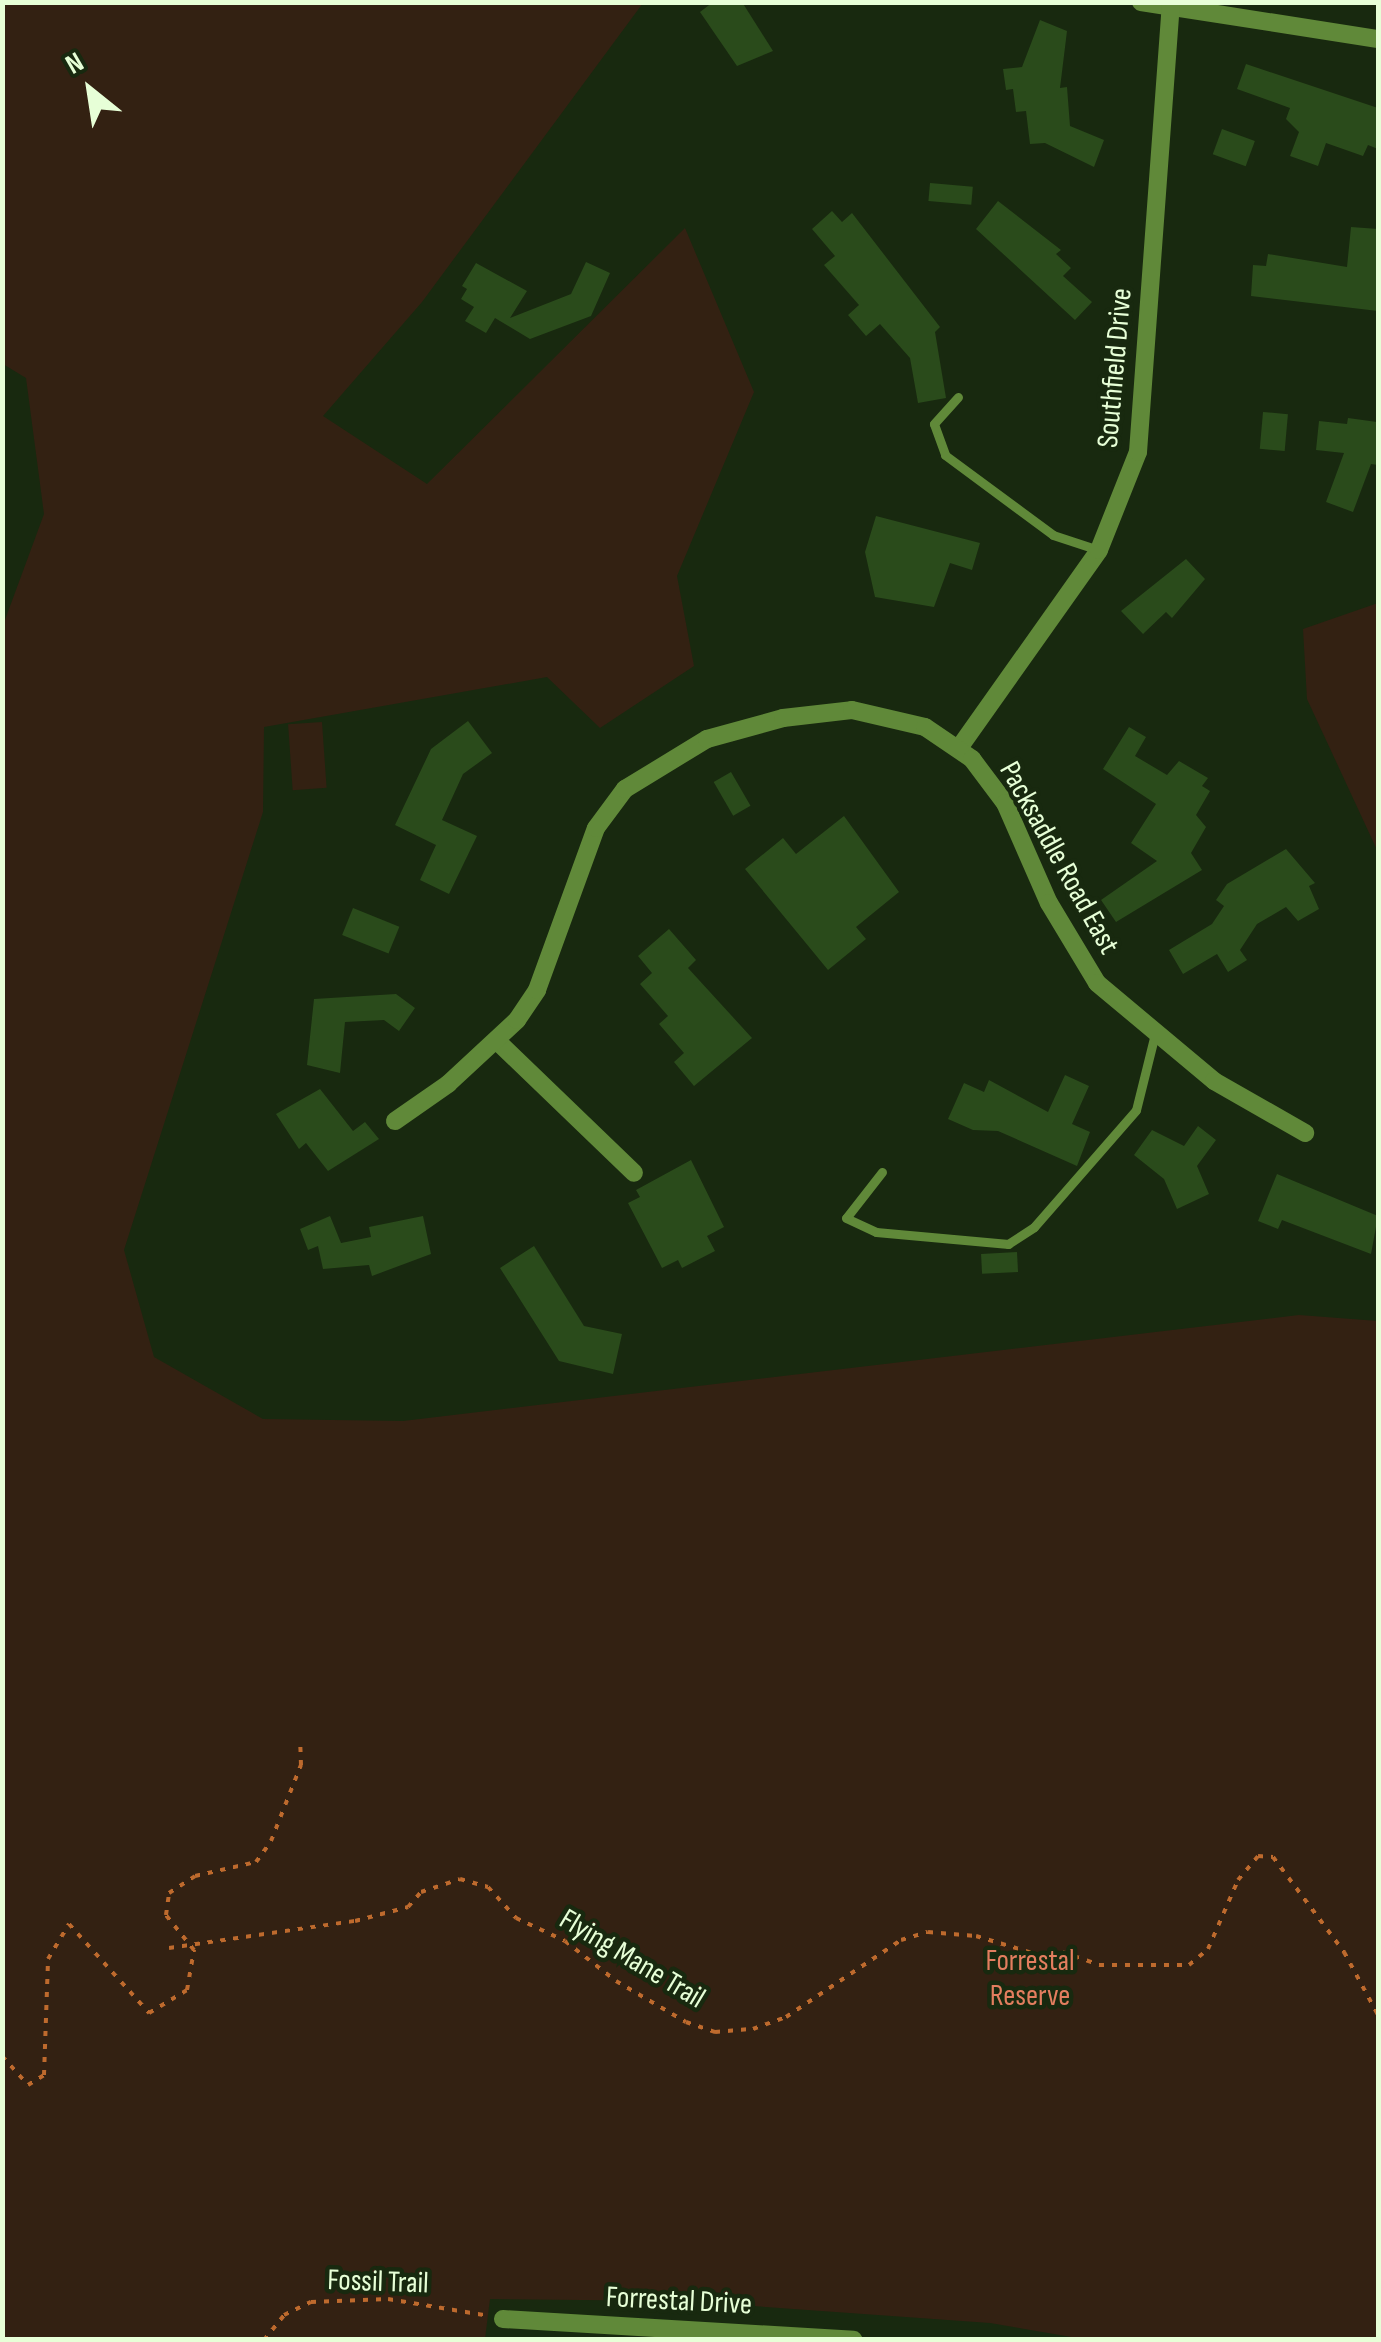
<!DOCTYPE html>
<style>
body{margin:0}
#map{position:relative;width:1381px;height:2342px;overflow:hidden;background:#18290f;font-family:"Sofia Sans Condensed",sans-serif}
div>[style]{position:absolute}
.green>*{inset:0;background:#332112;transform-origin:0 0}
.building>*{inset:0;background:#2a4b1b;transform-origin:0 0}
.path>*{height:4px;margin-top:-2px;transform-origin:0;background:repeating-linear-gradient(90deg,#be6a2d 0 5px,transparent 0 13px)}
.service>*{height:9px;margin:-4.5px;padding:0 4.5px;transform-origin:4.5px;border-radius:4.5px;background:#608939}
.minor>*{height:18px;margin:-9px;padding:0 9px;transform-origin:9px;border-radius:9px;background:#608939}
span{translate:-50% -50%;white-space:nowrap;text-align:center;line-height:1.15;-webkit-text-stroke:9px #18290f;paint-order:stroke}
.street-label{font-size:30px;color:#e7ffd7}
.park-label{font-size:30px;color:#e37e5f}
.frame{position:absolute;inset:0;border:5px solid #e7ffd7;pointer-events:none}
.north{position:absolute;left:40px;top:40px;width:100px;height:100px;-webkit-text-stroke:8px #18290f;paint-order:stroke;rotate:330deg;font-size:28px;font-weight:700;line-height:40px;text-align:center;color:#e7ffd7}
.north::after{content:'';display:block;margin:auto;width:35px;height:45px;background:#e7ffd7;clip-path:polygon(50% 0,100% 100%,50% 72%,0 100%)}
</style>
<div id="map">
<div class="green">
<div style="clip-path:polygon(3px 2px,643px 3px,422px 302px,323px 416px,427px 484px,685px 228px,754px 392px,677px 576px,694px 666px,600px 728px,547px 677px,264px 727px,263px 812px,124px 1250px,154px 1357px,263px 1419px,403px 1421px,1299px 1315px,1378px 1321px,1378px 2339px,1083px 2339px,990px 2323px,683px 2301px,490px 2299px,485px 2339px,3px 2339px,2px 628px,44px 514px,26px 378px,3px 364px)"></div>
<div style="clip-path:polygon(1378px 603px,1378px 852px,1307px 699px,1303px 629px)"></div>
<div style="left:322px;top:722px;width:66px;height:34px;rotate:86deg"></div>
</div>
<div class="building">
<div style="clip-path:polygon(713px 2px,742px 2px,773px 51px,737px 66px,700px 12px)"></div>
<div style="clip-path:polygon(1040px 20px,1067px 31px,1060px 88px,1067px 87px,1070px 126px,1104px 140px,1094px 167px,1045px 143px,1030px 144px,1026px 111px,1016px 112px,1013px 89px,1006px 90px,1003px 69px,1022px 67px)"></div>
<div style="clip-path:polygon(1246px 64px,1378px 108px,1378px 149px,1368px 145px,1363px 156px,1326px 143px,1318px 166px,1290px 156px,1299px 132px,1286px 119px,1290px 108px,1237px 89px)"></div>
<div style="left:1222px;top:129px;width:35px;height:27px;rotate:20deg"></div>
<div style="left:930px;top:183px;width:43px;height:18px;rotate:5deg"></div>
<div style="clip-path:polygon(998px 201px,1061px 250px,1056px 254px,1071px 268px,1063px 276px,1092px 302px,1075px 320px,976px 229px)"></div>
<div style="clip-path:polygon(832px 211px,842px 222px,852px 213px,940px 327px,935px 332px,946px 398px,918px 403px,910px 358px,880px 324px,866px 336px,848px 315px,859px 305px,824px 265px,835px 256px,812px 229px)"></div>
<div style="clip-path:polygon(1351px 227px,1378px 229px,1378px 311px,1251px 296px,1253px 265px,1266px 266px,1268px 254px,1347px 267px)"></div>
<div style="clip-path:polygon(586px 262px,610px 273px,591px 316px,530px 339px,495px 318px,486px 333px,465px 321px,474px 307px,461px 299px,467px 289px,462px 286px,476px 263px,527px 291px,510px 318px,571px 294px)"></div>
<div style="left:1263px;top:412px;width:25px;height:37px;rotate:5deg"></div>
<div style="clip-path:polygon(1348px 418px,1377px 422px,1378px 428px,1378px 465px,1371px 464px,1353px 512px,1326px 502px,1344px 453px,1316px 450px,1319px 421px,1347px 424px)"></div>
<div style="clip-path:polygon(876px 516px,980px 543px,972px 570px,950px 563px,934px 607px,875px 597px,865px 552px)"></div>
<div style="clip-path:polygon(1186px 559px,1205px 579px,1172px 618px,1166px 612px,1143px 634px,1121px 611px)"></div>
<div style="clip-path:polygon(468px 721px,492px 753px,463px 774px,442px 820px,477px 836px,449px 894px,420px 880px,436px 845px,395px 825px,431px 749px)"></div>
<div style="clip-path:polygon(1129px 727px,1146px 737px,1135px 756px,1167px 775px,1179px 761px,1208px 778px,1202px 786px,1210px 791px,1196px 815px,1206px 827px,1191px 853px,1202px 870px,1116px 922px,1101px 900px,1157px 861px,1131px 843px,1156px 804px,1103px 769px)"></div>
<div style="left:731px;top:772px;width:39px;height:20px;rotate:60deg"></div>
<div style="clip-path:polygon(844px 816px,899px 892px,856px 927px,866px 939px,828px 970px,745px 869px,783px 838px,796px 854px)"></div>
<div style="clip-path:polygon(1286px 849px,1315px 883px,1309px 886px,1319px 909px,1298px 921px,1286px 907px,1257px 924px,1240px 950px,1247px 960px,1228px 972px,1217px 954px,1183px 974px,1169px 950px,1212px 924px,1224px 906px,1216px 900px,1227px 884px)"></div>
<div style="left:353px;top:908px;width:50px;height:29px;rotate:22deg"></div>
<div style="clip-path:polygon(669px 929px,696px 960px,688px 968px,752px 1038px,694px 1086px,674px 1062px,684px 1053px,659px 1024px,668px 1016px,640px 984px,652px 973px,638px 956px)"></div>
<div style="clip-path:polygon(396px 994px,415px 1008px,399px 1031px,384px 1020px,345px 1022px,340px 1073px,307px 1065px,314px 999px)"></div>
<div style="clip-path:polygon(1065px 1075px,1089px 1086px,1072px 1124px,1090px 1132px,1077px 1166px,998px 1131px,973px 1130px,948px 1119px,964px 1083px,984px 1092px,989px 1080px,1048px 1112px)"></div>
<div style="clip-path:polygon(320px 1089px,353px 1131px,365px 1122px,379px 1139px,328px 1171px,306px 1143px,299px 1149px,276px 1114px)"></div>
<div style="clip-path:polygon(1198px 1126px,1216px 1140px,1197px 1166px,1209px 1194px,1177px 1209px,1164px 1179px,1134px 1155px,1152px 1130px,1184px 1146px)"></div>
<div style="clip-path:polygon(691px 1160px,724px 1227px,707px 1236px,715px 1251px,682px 1268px,678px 1260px,662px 1268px,628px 1203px,640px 1197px,636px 1190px)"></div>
<div style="clip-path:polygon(1277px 1174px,1378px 1216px,1371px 1254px,1282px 1220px,1278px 1229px,1258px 1221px)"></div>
<div style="clip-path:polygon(330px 1216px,341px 1243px,371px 1237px,369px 1227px,423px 1216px,431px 1254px,372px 1276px,369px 1265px,323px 1269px,318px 1246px,308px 1250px,300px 1229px)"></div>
<div style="clip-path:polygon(534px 1246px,584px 1326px,622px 1334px,613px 1374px,559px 1361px,500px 1268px)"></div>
<div style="left:1017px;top:1252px;width:20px;height:36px;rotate:87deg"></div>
</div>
<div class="path">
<div style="left:169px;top:1948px;width:188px;rotate:-8.3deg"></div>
<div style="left:355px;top:1921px;width:55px;rotate:-14.8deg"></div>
<div style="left:408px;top:1907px;width:20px;rotate:-49deg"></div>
<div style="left:421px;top:1892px;width:41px;rotate:-18.4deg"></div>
<div style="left:460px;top:1879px;width:29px;rotate:16deg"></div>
<div style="left:488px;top:1887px;width:42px;rotate:47.9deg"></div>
<div style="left:516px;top:1918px;width:54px;rotate:25.1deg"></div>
<div style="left:565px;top:1941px;width:65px;rotate:38.1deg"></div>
<div style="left:616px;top:1981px;width:81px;rotate:30.4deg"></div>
<div style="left:686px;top:2022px;width:31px;rotate:19deg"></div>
<div style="left:715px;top:2032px;width:38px;rotate:-5deg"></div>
<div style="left:753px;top:2029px;width:35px;rotate:-20deg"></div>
<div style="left:786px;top:2017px;width:138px;rotate:-33.8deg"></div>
<div style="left:901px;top:1940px;width:28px;rotate:-17deg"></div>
<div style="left:928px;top:1932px;width:48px;rotate:4.8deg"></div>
<div style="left:976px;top:1936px;width:66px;rotate:16.8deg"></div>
<div style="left:1039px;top:1955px;width:23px;rotate:-7deg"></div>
<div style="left:1062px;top:1952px;width:39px;rotate:19deg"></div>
<div style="left:1099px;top:1965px;width:90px"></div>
<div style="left:1189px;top:1965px;width:25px;rotate:-40deg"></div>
<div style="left:1208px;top:1949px;width:75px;rotate:-66.5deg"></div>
<div style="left:1238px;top:1880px;width:31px;rotate:-50deg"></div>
<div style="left:1258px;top:1856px;width:15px;rotate:4deg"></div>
<div style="left:1273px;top:1857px;width:119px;rotate:53.2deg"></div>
<div style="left:1344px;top:1952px;width:72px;rotate:61.6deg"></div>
<div style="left:194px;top:1950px;width:45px;rotate:-128.7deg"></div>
<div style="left:166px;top:1915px;width:22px;rotate:-82deg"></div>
<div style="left:169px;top:1893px;width:31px;rotate:-33deg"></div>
<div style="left:195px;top:1876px;width:63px;rotate:-12.9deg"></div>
<div style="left:256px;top:1862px;width:26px;rotate:-54deg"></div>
<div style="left:271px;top:1841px;width:82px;rotate:-68.5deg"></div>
<div style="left:301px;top:1765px;width:24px;rotate:-92deg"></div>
<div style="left:2px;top:2056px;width:39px;rotate:48deg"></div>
<div style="left:28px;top:2085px;width:19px;rotate:-32deg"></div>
<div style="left:44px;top:2075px;width:116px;rotate:-88deg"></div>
<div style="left:48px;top:1959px;width:41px;rotate:-59deg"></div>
<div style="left:69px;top:1924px;width:120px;rotate:48deg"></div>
<div style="left:149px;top:2013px;width:44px;rotate:-31.2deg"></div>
<div style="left:187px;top:1990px;width:41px;rotate:-80.1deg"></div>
<div style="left:264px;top:2340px;width:32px;rotate:-51deg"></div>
<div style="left:284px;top:2315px;width:30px;rotate:-26deg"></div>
<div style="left:311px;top:2302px;width:77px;rotate:-2.2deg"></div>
<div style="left:388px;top:2299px;width:97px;rotate:9.5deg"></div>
</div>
<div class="service">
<div style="left:958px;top:397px;width:36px;rotate:132deg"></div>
<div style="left:934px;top:424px;width:33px;rotate:70deg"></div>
<div style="left:945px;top:455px;width:134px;rotate:36.5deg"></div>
<div style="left:1053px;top:535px;width:48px;rotate:18.1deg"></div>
<div style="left:882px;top:1172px;width:58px;rotate:128deg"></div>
<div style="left:846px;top:1218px;width:33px;rotate:25deg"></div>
<div style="left:876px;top:1232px;width:133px;rotate:5.2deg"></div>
<div style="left:1008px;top:1244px;width:31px;rotate:-33deg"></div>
<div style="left:1034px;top:1227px;width:155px;rotate:-48.9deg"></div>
<div style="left:1136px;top:1110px;width:74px;rotate:-76deg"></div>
</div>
<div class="minor">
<div style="left:1141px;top:2px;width:240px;rotate:8.9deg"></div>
<div style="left:959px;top:748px;width:242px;rotate:-54.7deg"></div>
<div style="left:1099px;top:550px;width:105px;rotate:-68.3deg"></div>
<div style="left:1138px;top:452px;width:451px;rotate:-85.8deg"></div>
<div style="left:497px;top:1041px;width:190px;rotate:43.9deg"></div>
<div style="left:395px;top:1121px;width:65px;rotate:-34.9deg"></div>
<div style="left:448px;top:1084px;width:94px;rotate:-42.8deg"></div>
<div style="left:517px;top:1020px;width:36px;rotate:-56deg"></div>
<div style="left:537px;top:990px;width:172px;rotate:-70deg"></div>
<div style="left:596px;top:828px;width:49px;rotate:-53.4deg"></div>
<div style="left:625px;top:789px;width:96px;rotate:-31.4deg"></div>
<div style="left:707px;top:739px;width:79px;rotate:-15.4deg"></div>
<div style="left:783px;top:718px;width:69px;rotate:-6.6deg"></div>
<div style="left:852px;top:710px;width:75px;rotate:13.1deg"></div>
<div style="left:925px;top:727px;width:57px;rotate:34.2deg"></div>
<div style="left:972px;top:759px;width:55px;rotate:53.1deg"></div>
<div style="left:1005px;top:803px;width:109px;rotate:66.3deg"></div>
<div style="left:1049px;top:903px;width:93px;rotate:59deg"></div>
<div style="left:1097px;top:983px;width:153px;rotate:39.9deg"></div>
<div style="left:1214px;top:1081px;width:105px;rotate:29.7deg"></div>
<div style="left:503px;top:2319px;width:351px;rotate:3.4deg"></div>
</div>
<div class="street-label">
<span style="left:1115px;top:368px;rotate:-85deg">Southfield Drive</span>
<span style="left:1059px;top:858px;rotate:61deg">Packsaddle Road East</span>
<span style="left:632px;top:1959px;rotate:31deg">Flying Mane Trail</span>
<span style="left:378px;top:2282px;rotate:2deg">Fossil Trail</span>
<span style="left:679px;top:2301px;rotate:3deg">Forrestal Drive</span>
</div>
<div class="park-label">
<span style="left:1030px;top:1978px">Forrestal<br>Reserve</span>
</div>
<div class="frame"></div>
<div class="north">N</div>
</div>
